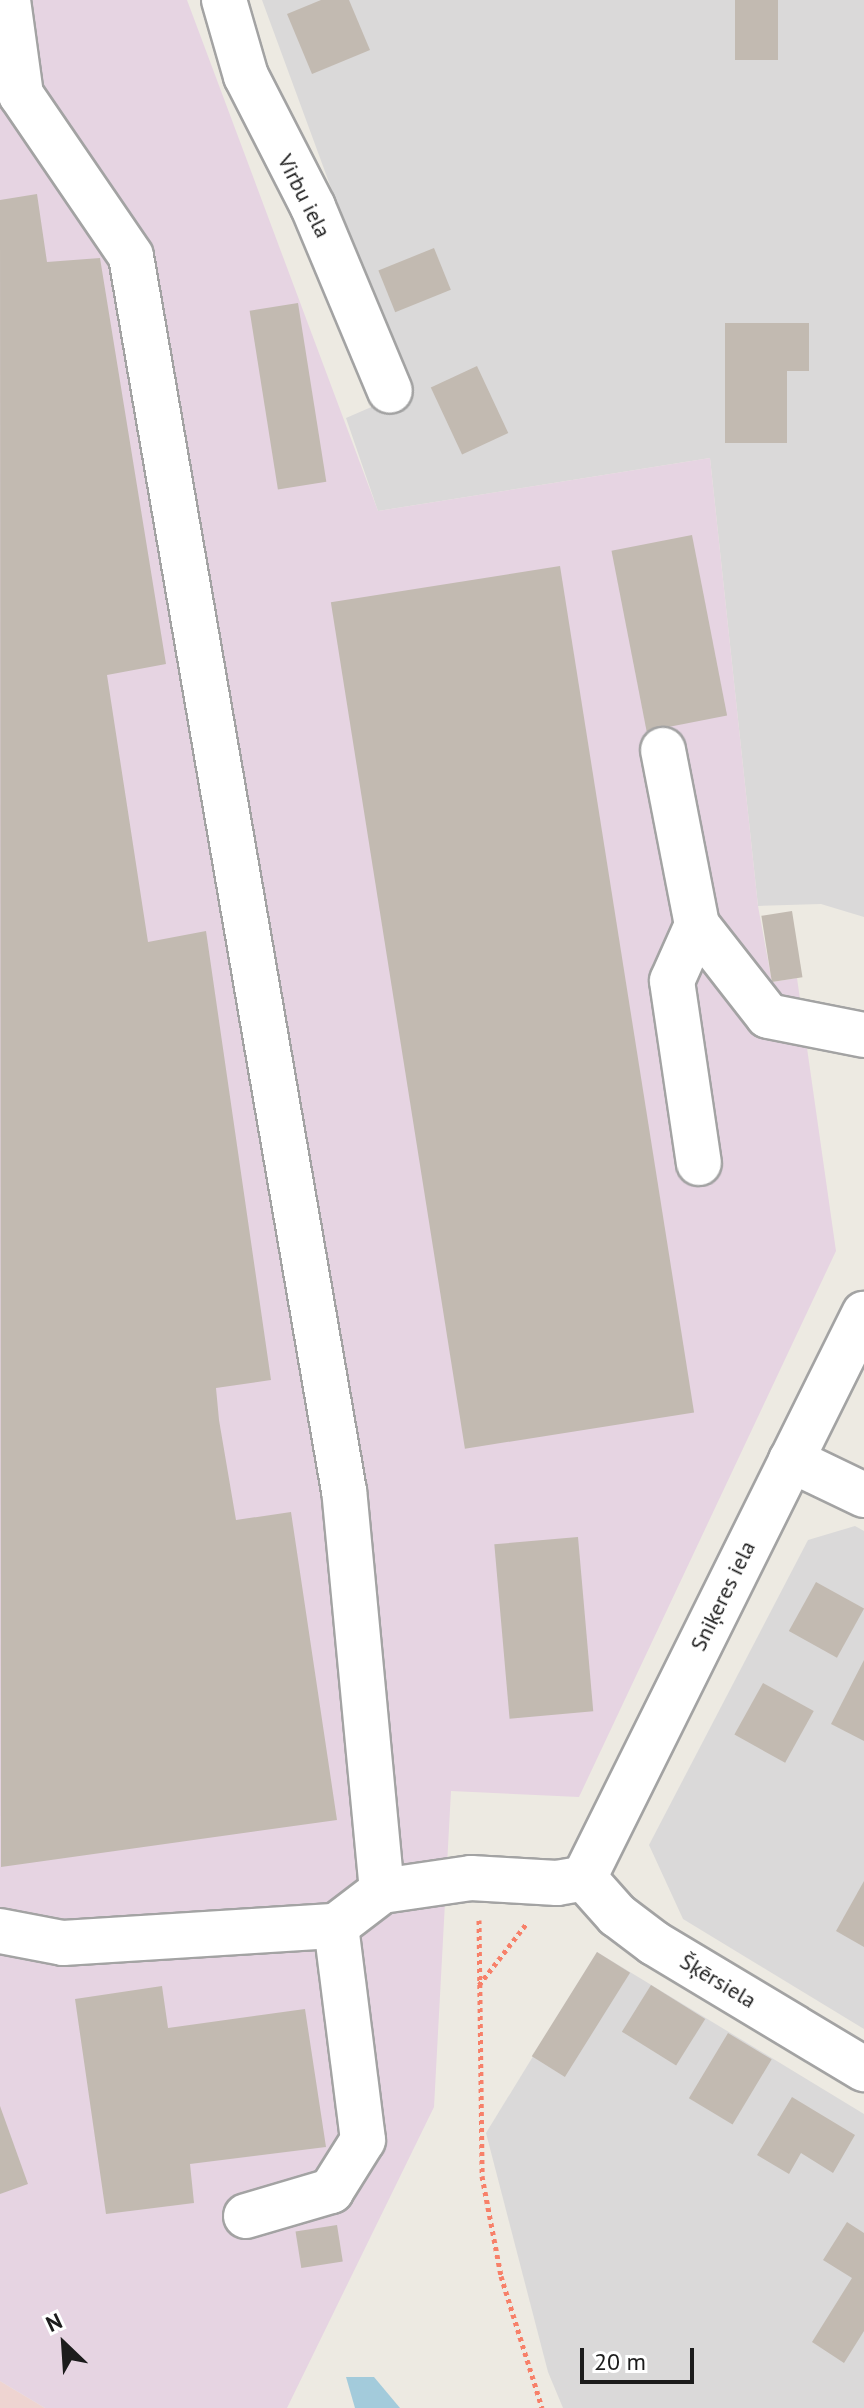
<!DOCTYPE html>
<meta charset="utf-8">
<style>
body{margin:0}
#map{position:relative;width:864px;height:2408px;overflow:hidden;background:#edeae2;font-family:"PT Sans",sans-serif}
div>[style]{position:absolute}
.residential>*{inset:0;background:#dad9d9}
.commercial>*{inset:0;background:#eed4d1}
.industrial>*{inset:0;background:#e6d4e2}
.water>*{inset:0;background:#a3cbdb}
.building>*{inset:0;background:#c2bab1;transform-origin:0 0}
.path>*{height:5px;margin-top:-2.5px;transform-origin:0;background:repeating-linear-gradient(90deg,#f78069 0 4px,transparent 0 8px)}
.roads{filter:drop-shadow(2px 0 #a3a3a3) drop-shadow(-2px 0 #a3a3a3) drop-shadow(0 2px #a3a3a3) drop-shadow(0 -2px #a3a3a3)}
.minor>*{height:44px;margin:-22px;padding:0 22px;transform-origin:22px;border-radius:22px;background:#fff}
span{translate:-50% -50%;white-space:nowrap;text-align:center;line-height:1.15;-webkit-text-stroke:8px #fff;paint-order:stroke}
.street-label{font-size:22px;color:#1c1c1c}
.north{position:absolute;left:24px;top:2304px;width:80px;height:80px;-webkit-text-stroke:6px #fff;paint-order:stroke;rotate:335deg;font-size:22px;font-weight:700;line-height:32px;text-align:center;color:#1c1c1c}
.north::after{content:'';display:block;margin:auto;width:28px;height:36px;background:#1c1c1c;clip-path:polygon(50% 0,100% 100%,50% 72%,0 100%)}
.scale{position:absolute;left:580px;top:2348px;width:114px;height:36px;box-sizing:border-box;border:4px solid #1c1c1c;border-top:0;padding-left:10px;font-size:24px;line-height:28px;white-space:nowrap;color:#1c1c1c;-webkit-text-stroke:6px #fff;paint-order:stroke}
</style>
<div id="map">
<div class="residential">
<div style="clip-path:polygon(262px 0,864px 0,864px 917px,821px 904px,758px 906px,710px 458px,378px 511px,346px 418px,406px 392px)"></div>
<div style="clip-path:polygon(855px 1526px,864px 1531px,864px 2029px,683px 1919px,649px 1845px,808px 1540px)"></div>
<div style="clip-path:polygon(597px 1952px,864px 2114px,864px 2408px,563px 2408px,548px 2372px,486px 2133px)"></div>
</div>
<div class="commercial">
<div style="clip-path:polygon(0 2381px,45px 2408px,0 2408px)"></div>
</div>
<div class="industrial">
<div style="clip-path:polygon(0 0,187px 0,378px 511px,710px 458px,758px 906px,772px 982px,797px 978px,836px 1251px,579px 1797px,451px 1791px,434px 2107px,287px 2408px,45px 2408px,0 2381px)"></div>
</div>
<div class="water">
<div style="clip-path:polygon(346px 2377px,374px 2377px,400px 2408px,355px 2408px)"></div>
</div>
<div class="building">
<div style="clip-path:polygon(321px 0,349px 0,370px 50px,312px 74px,287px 14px)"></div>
<div style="left:735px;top:0;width:43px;height:60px"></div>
<div style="clip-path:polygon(37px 194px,47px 262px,100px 258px,166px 664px,107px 675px,148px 942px,206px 931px,271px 1380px,216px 1388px,219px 1420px,236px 1520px,291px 1512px,337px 1820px,1px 1867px,0 200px)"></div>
<div style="left:434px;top:248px;width:45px;height:60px;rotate:68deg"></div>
<div style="left:298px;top:303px;width:181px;height:49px;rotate:81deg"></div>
<div style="clip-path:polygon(725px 323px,809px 323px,809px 371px,787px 371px,787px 443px,725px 443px)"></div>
<div style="left:477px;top:366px;width:74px;height:51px;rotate:65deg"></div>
<div style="left:692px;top:535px;width:184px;height:82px;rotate:79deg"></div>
<div style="left:560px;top:566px;width:857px;height:232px;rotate:81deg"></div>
<div style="left:792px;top:911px;width:67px;height:31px;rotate:81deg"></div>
<div style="left:578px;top:1537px;width:175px;height:84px;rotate:85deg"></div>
<div style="left:816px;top:1582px;width:55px;height:56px;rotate:29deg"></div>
<div style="clip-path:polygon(864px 1660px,864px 1741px,831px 1724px)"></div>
<div style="left:763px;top:1683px;width:58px;height:59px;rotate:29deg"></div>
<div style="clip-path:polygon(864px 1881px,864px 1947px,836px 1931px)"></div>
<div style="left:597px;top:1952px;width:39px;height:123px;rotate:32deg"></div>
<div style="left:651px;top:1985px;width:64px;height:55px;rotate:32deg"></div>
<div style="clip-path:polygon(162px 1986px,168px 2028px,305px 2009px,326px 2147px,190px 2164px,194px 2203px,106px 2214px,75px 1999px)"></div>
<div style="left:728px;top:2033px;width:51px;height:76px;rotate:31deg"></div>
<div style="clip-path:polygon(792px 2097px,855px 2135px,833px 2173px,801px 2153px,789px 2174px,757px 2155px)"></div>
<div style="clip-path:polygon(0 2106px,28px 2184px,0 2194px)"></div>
<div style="clip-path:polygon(847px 2222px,864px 2233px,864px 2331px,844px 2363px,812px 2342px,852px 2278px,823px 2260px)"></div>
<div style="left:337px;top:2225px;width:37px;height:42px;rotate:81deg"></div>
</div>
<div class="path">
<div style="left:479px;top:1920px;width:256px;rotate:89.3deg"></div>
<div style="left:482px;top:2176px;width:102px;rotate:79.2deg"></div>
<div style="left:501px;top:2276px;width:138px;rotate:72.7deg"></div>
<div style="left:479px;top:1985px;width:78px;rotate:-52.3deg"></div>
</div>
<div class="roads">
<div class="minor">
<div style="left:224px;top:0;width:79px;rotate:73.9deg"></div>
<div style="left:246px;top:76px;width:147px;rotate:62.9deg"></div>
<div style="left:313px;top:207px;width:199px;rotate:67.3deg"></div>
<div style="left:663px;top:750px;width:178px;rotate:79deg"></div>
<div style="left:697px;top:925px;width:115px;rotate:52deg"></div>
<div style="left:768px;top:1016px;width:98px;rotate:11.2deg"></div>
<div style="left:697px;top:925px;width:61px;rotate:114.1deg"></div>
<div style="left:672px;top:981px;width:184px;rotate:81.6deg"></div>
<div style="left:791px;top:1460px;width:81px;rotate:25.6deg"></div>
<div style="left:584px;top:1878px;width:630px;rotate:-63.6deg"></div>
<div style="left:584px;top:1878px;width:50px;rotate:48.3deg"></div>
<div style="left:617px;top:1915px;width:46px;rotate:37.1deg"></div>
<div style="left:654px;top:1943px;width:245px;rotate:31deg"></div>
<div style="left:382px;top:1891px;width:90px;rotate:-8.3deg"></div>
<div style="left:471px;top:1878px;width:86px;rotate:3.3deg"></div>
<div style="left:557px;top:1883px;width:27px;rotate:-10deg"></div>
<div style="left:0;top:1931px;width:64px;rotate:10.8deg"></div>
<div style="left:63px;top:1943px;width:274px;rotate:-3.6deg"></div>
<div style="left:336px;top:1926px;width:58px;rotate:-37.3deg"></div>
<div style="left:382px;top:1891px;width:402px;rotate:-95.4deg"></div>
<div style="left:344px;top:1491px;width:1253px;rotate:-99.79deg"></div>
<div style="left:131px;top:256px;width:195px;rotate:-124.3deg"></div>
<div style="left:21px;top:95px;width:96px;rotate:-97.8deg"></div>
<div style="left:246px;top:2216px;width:89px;rotate:-16.4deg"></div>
<div style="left:331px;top:2191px;width:60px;rotate:-57.9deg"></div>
<div style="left:363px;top:2140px;width:216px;rotate:-97.2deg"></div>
</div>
</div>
<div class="street-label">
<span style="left:304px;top:196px;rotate:63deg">Virbu iela</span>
<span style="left:723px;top:1596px;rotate:-64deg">Sniķeres iela</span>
<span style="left:718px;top:1981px;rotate:31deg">Šķērsiela</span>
</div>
<div class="north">N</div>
<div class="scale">20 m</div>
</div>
